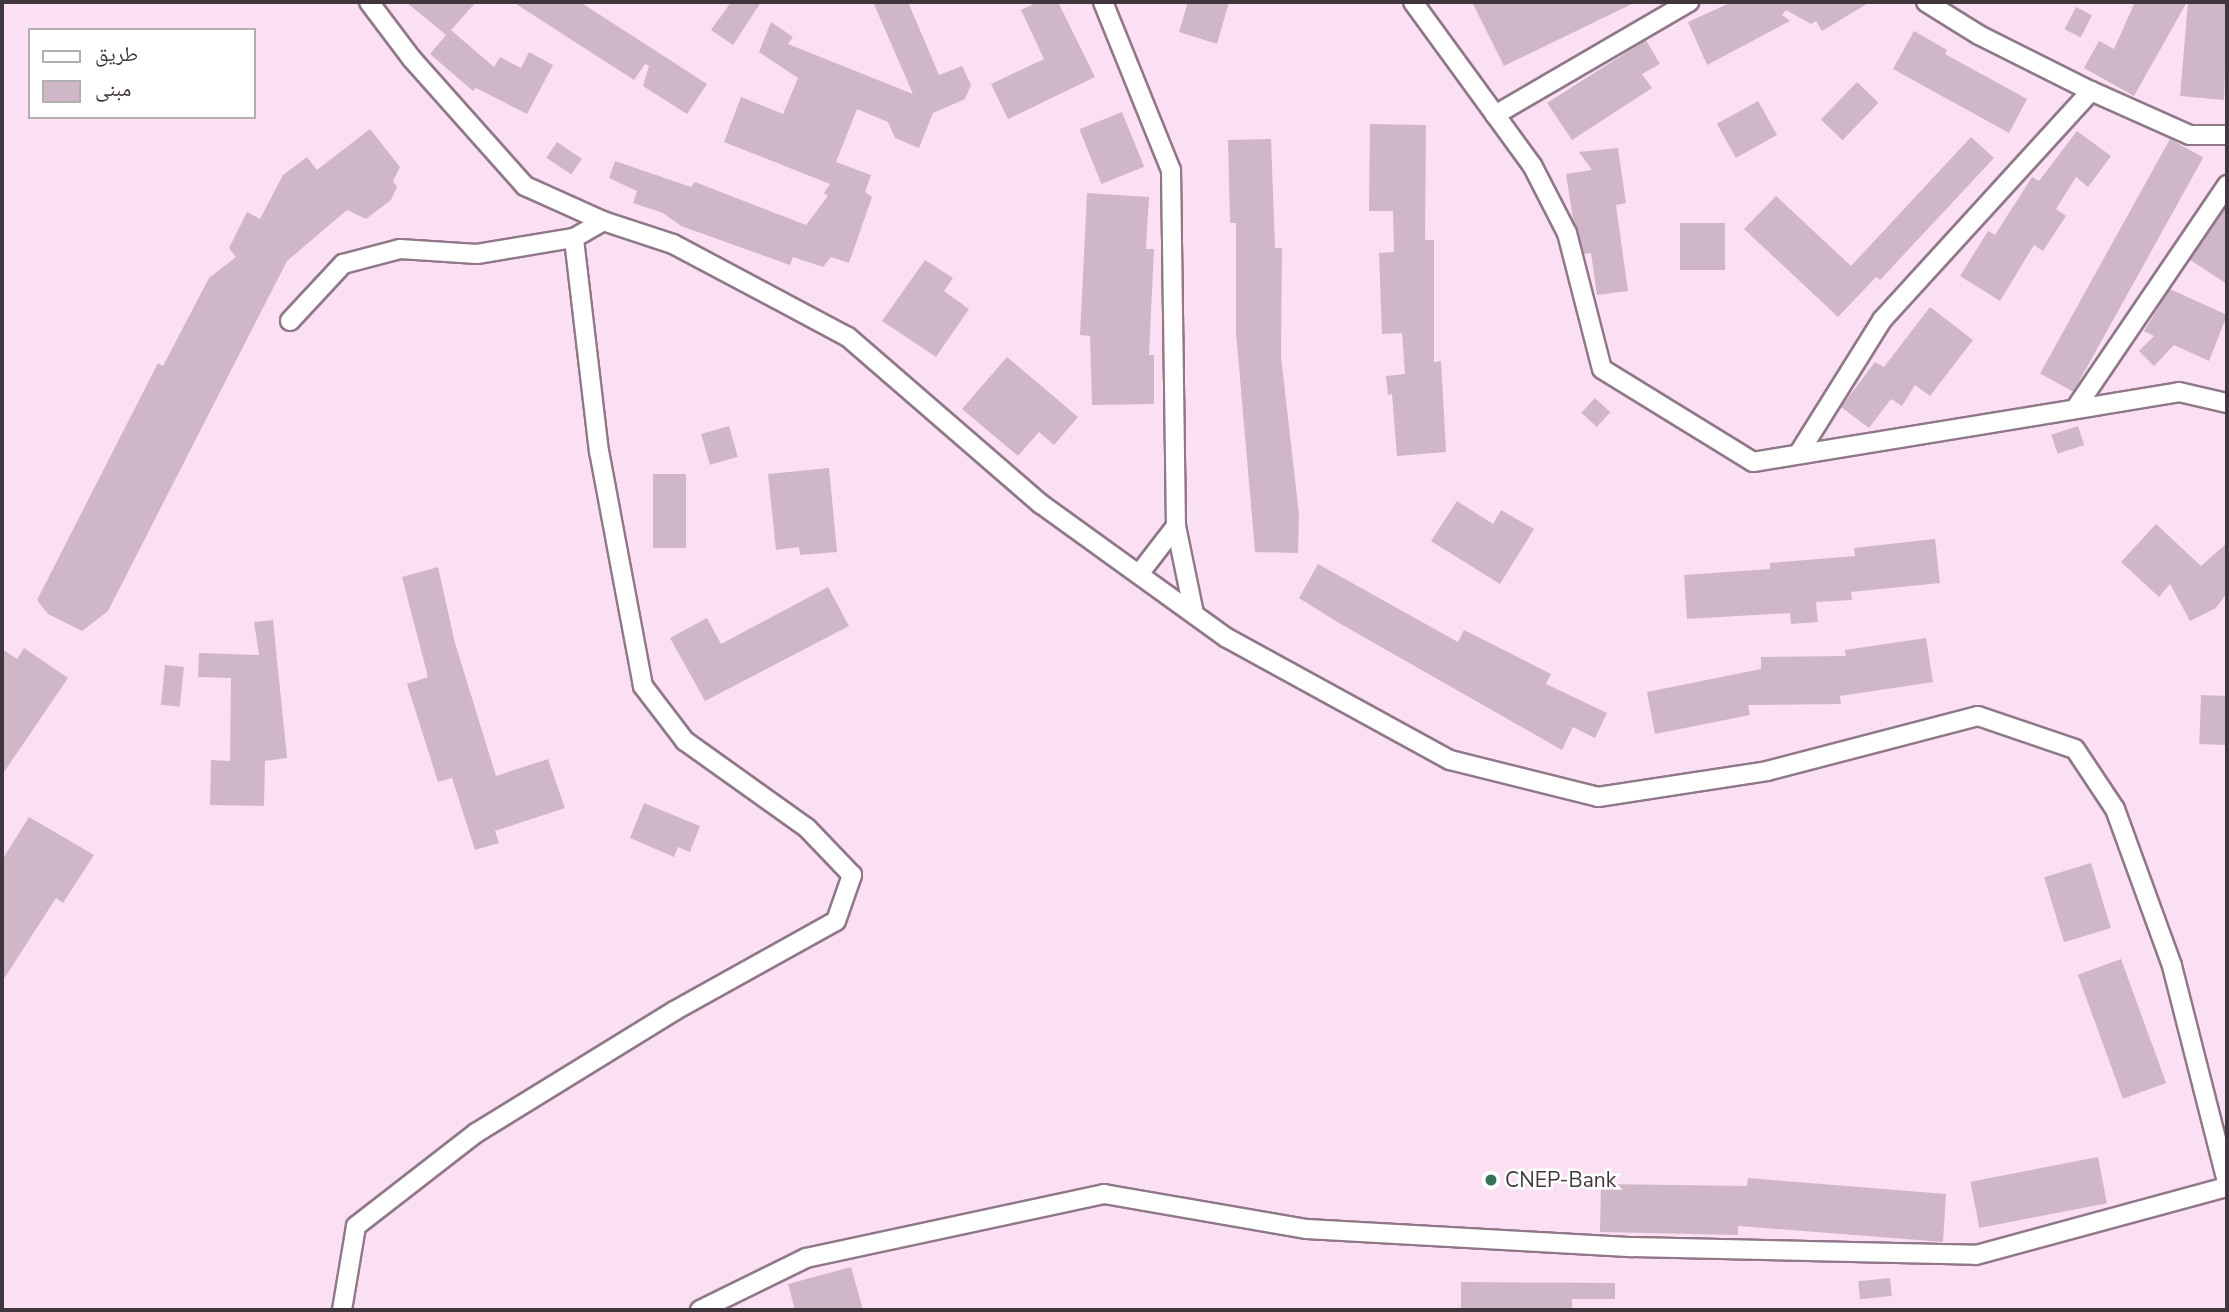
<!DOCTYPE html>
<meta charset="utf-8">
<style>
body{margin:0}
#map{position:relative;width:2229px;height:1312px;overflow:hidden;background:#fae0f2;font-family:"Nunito Sans","Noto Naskh Arabic",sans-serif}
div>[style]{position:absolute}
.building>*{inset:0;background:#d0b7c8;transform-origin:0 0}
.roads{filter:drop-shadow(2px 0 #907889) drop-shadow(-2px 0 #907889) drop-shadow(0 2px #907889) drop-shadow(0 -2px #907889)}
.minor>*{height:18px;margin:-9px;padding:0 9px;transform-origin:9px;border-radius:9px;background:#fff}
.dots>*{width:19px;height:19px;translate:-50% -50%;box-sizing:border-box;border:4px solid #fff;border-radius:50%}
span{translate:-50% -50%;white-space:nowrap;text-align:center;line-height:1.15;-webkit-text-stroke:5px #fff;paint-order:stroke}
.poi-label{font-size:21px;color:#40363d}
.left{translate:0 -50%;text-align:left}
.frame{position:absolute;inset:0;border:4px solid #40363d;pointer-events:none}
.legend{position:absolute;left:28px;top:28px;width:228px;height:91px;box-sizing:border-box;background:#fff;border:2px solid #b3afb1;margin:0;padding:9px 12px;list-style:none;font-size:21px;color:#40363d}
.legend li{display:flex;align-items:center;gap:14px;height:35px}
.legend b{width:35px;border:2px solid #b3afb1}
</style>
<div id="map">
<div class="building">
<div style="clip-path:polygon(406px 2px,476px 2px,451px 30px,494px 67px,500px 57px,521px 68px,529px 52px,553px 65px,527px 114px,476px 88px,473px 91px,430px 54px,446px 35px)"></div>
<div style="clip-path:polygon(513px 2px,580px 2px,707px 84px,687px 114px,643px 86px,649px 66px,645px 64px,634px 80px)"></div>
<div style="clip-path:polygon(731px 2px,761px 2px,733px 45px,711px 30px)"></div>
<div style="clip-path:polygon(873px 2px,908px 2px,939px 75px,962px 66px,971px 85px,965px 99px,933px 113px,919px 148px,895px 138px,888px 122px,857px 109px,836px 162px,871px 175px,865px 192px,872px 197px,849px 263px,831px 257px,823px 267px,793px 257px,790px 265px,681px 226px,663px 213px,633px 203px,637px 191px,609px 178px,615px 161px,691px 187px,695px 182px,806px 225px,828px 196px,824px 193px,830px 184px,724px 142px,741px 97px,783px 114px,798px 78px,759px 52px,771px 22px,793px 37px,788px 44px,913px 94px)"></div>
<div style="clip-path:polygon(1038px 2px,1058px 2px,1095px 77px,1008px 119px,991px 84px,1044px 59px,1021px 10px)"></div>
<div style="clip-path:polygon(1188px 2px,1229px 2px,1217px 44px,1179px 32px)"></div>
<div style="clip-path:polygon(1472px 2px,1636px 2px,1504px 66px)"></div>
<div style="clip-path:polygon(1732px 2px,1870px 2px,1822px 31px,1816px 21px,1811px 24px,1786px 10px,1782px 15px,1790px 21px,1707px 65px,1688px 22px)"></div>
<div style="clip-path:polygon(2135px 2px,2187px 2px,2134px 96px,2084px 68px,2099px 41px,2114px 49px)"></div>
<div style="clip-path:polygon(2188px 2px,2227px 2px,2224px 100px,2180px 96px)"></div>
<div style="left:2076px;top:7px;width:18px;height:25px;rotate:27deg"></div>
<div style="clip-path:polygon(1914px 31px,1947px 50px,1945px 54px,2027px 99px,2009px 133px,1893px 69px)"></div>
<div style="clip-path:polygon(1646px 40px,1660px 64px,1642px 74px,1652px 88px,1572px 140px,1547px 103px)"></div>
<div style="left:1857px;top:82px;width:30px;height:52px;rotate:44deg"></div>
<div style="left:1758px;top:101px;width:39px;height:47px;rotate:61deg"></div>
<div style="left:1122px;top:112px;width:59px;height:46px;rotate:68deg"></div>
<div style="clip-path:polygon(1370px 124px,1426px 125px,1425px 240px,1434px 240px,1434px 362px,1441px 361px,1446px 452px,1397px 456px,1392px 394px,1388px 395px,1386px 376px,1405px 374px,1402px 333px,1382px 334px,1379px 253px,1394px 252px,1393px 211px,1369px 211px)"></div>
<div style="clip-path:polygon(370px 129px,400px 167px,393px 181px,397px 187px,391px 200px,366px 219px,347px 210px,287px 261px,108px 611px,82px 631px,48px 614px,37px 600px,158px 363px,163px 366px,209px 278px,236px 257px,229px 248px,247px 212px,260px 219px,283px 175px,307px 157px,317px 170px)"></div>
<div style="clip-path:polygon(2077px 131px,2111px 156px,2088px 187px,2076px 177px,2056px 209px,2066px 216px,2043px 251px,2034px 245px,2000px 301px,1960px 276px,1988px 231px,1995px 235px,2032px 177px,2039px 181px)"></div>
<div style="clip-path:polygon(1971px 137px,1994px 158px,1880px 280px,1876px 277px,1838px 317px,1744px 229px,1776px 196px,1851px 266px)"></div>
<div style="clip-path:polygon(1271px 139px,1275px 248px,1282px 248px,1281px 356px,1299px 515px,1298px 553px,1255px 552px,1236px 332px,1236px 223px,1230px 223px,1228px 140px)"></div>
<div style="left:2170px;top:139px;width:38px;height:268px;rotate:29deg"></div>
<div style="left:557px;top:142px;width:30px;height:19px;rotate:34deg"></div>
<div style="clip-path:polygon(1618px 148px,1626px 203px,1616px 205px,1628px 291px,1597px 295px,1591px 253px,1584px 254px,1573px 220px,1566px 174px,1592px 170px,1579px 152px)"></div>
<div style="clip-path:polygon(1087px 193px,1149px 197px,1146px 249px,1154px 249px,1149px 355px,1154px 355px,1154px 404px,1092px 405px,1090px 336px,1080px 335px)"></div>
<div style="clip-path:polygon(2227px 205px,2227px 284px,2190px 260px)"></div>
<div style="left:1680px;top:223px;width:45px;height:47px"></div>
<div style="clip-path:polygon(925px 260px,953px 278px,944px 291px,969px 309px,936px 357px,882px 321px)"></div>
<div style="clip-path:polygon(2170px 289px,2227px 315px,2209px 361px,2174px 345px,2154px 366px,2139px 351px,2154px 336px,2144px 331px)"></div>
<div style="clip-path:polygon(1930px 307px,1973px 340px,1930px 396px,1915px 385px,1902px 406px,1891px 399px,1869px 428px,1841px 407px,1875px 362px,1884px 367px)"></div>
<div style="clip-path:polygon(1007px 357px,1078px 417px,1054px 445px,1039px 432px,1018px 456px,962px 409px)"></div>
<div style="left:1595px;top:398px;width:21px;height:20px;rotate:43deg"></div>
<div style="left:729px;top:426px;width:32px;height:29px;rotate:74deg"></div>
<div style="left:2078px;top:426px;width:20px;height:28px;rotate:72deg"></div>
<div style="clip-path:polygon(829px 468px,837px 552px,800px 555px,799px 547px,776px 550px,768px 474px)"></div>
<div style="left:653px;top:474px;width:33px;height:74px"></div>
<div style="clip-path:polygon(1457px 501px,1493px 524px,1501px 510px,1534px 529px,1500px 584px,1431px 541px)"></div>
<div style="clip-path:polygon(2156px 524px,2201px 566px,2227px 543px,2227px 593px,2216px 608px,2190px 621px,2170px 584px,2159px 597px,2121px 562px)"></div>
<div style="clip-path:polygon(1935px 539px,1940px 583px,1851px 592px,1852px 600px,1816px 602px,1818px 622px,1791px 624px,1790px 613px,1687px 619px,1684px 575px,1770px 569px,1770px 563px,1855px 556px,1854px 548px)"></div>
<div style="clip-path:polygon(1318px 564px,1458px 642px,1464px 630px,1551px 674px,1546px 684px,1607px 713px,1595px 738px,1573px 727px,1562px 750px,1339px 623px,1299px 598px)"></div>
<div style="clip-path:polygon(438px 567px,455px 643px,496px 776px,548px 759px,565px 808px,495px 831px,499px 843px,475px 850px,452px 778px,438px 782px,407px 684px,428px 677px,402px 577px)"></div>
<div style="clip-path:polygon(828px 587px,849px 626px,705px 701px,670px 638px,707px 618px,721px 644px)"></div>
<div style="clip-path:polygon(273px 620px,287px 758px,265px 761px,264px 806px,210px 805px,211px 760px,230px 761px,231px 678px,198px 677px,199px 653px,259px 655px,254px 622px)"></div>
<div style="clip-path:polygon(1926px 638px,1933px 682px,1840px 696px,1841px 704px,1748px 705px,1750px 715px,1655px 734px,1647px 692px,1761px 669px,1761px 657px,1846px 656px,1845px 650px)"></div>
<div style="clip-path:polygon(24px 648px,68px 678px,2px 775px,2px 649px,17px 659px)"></div>
<div style="left:165px;top:665px;width:19px;height:40px;rotate:6deg"></div>
<div style="left:2201px;top:695px;width:26px;height:49px;rotate:2deg"></div>
<div style="clip-path:polygon(644px 803px,700px 826px,690px 852px,678px 847px,674px 857px,630px 838px)"></div>
<div style="clip-path:polygon(29px 817px,94px 855px,63px 903px,56px 898px,2px 982px,2px 860px)"></div>
<div style="left:2091px;top:863px;width:68px;height:49px;rotate:73deg"></div>
<div style="left:2121px;top:959px;width:132px;height:46px;rotate:70deg"></div>
<div style="left:2098px;top:1157px;width:47px;height:130px;rotate:79deg"></div>
<div style="clip-path:polygon(1748px 1178px,1946px 1194px,1943px 1242px,1738px 1226px,1738px 1235px,1600px 1232px,1601px 1184px,1747px 1186px)"></div>
<div style="clip-path:polygon(851px 1267px,863px 1310px,795px 1310px,788px 1284px)"></div>
<div style="left:1890px;top:1278px;width:18px;height:32px;rotate:84deg"></div>
<div style="clip-path:polygon(1461px 1282px,1615px 1283px,1615px 1299px,1572px 1299px,1572px 1310px,1461px 1310px)"></div>
</div>
<div class="roads">
<div class="minor">
<div style="left:369px;top:2px;width:71px;rotate:53deg"></div>
<div style="left:412px;top:59px;width:170px;rotate:48.3deg"></div>
<div style="left:525px;top:186px;width:85px;rotate:24.2deg"></div>
<div style="left:1103px;top:2px;width:181px;rotate:68deg"></div>
<div style="left:1171px;top:170px;width:356px;rotate:89.2deg"></div>
<div style="left:1413px;top:2px;width:202px;rotate:53.9deg"></div>
<div style="left:1532px;top:165px;width:76px;rotate:62.8deg"></div>
<div style="left:1567px;top:233px;width:140px;rotate:75.6deg"></div>
<div style="left:1602px;top:369px;width:177px;rotate:31.6deg"></div>
<div style="left:1753px;top:462px;width:432px;rotate:-9.3deg"></div>
<div style="left:2179px;top:392px;width:49px;rotate:12.9deg"></div>
<div style="left:1926px;top:2px;width:62px;rotate:31.9deg"></div>
<div style="left:1979px;top:35px;width:125px;rotate:26.6deg"></div>
<div style="left:2091px;top:91px;width:108px;rotate:24deg"></div>
<div style="left:2190px;top:135px;width:37px"></div>
<div style="left:1495px;top:115px;width:225px;rotate:-30.2deg"></div>
<div style="left:290px;top:321px;width:78px;rotate:-47.1deg"></div>
<div style="left:343px;top:264px;width:59px;rotate:-14.7deg"></div>
<div style="left:400px;top:249px;width:77px;rotate:3.7deg"></div>
<div style="left:477px;top:254px;width:98px;rotate:-9.4deg"></div>
<div style="left:574px;top:238px;width:34px;rotate:-30deg"></div>
<div style="left:603px;top:221px;width:74px;rotate:18.2deg"></div>
<div style="left:673px;top:244px;width:198px;rotate:28deg"></div>
<div style="left:848px;top:337px;width:255px;rotate:40.9deg"></div>
<div style="left:1041px;top:504px;width:229px;rotate:35.8deg"></div>
<div style="left:1227px;top:638px;width:254px;rotate:28.7deg"></div>
<div style="left:1450px;top:760px;width:153px;rotate:14deg"></div>
<div style="left:1598px;top:797px;width:171px;rotate:-8.7deg"></div>
<div style="left:1767px;top:771px;width:218px;rotate:-14.6deg"></div>
<div style="left:1978px;top:716px;width:102px;rotate:18.8deg"></div>
<div style="left:2075px;top:749px;width:72px;rotate:56.3deg"></div>
<div style="left:2115px;top:809px;width:167px;rotate:70deg"></div>
<div style="left:2172px;top:966px;width:223px;rotate:75.7deg"></div>
<div style="left:2075px;top:409px;width:271px;rotate:-55.8deg"></div>
<div style="left:1799px;top:453px;width:157px;rotate:-58deg"></div>
<div style="left:1882px;top:320px;width:310px;rotate:-47.6deg"></div>
<div style="left:1139px;top:574px;width:61px;rotate:-52.4deg"></div>
<div style="left:1176px;top:526px;width:90px;rotate:78.4deg"></div>
<div style="left:342px;top:1310px;width:85px;rotate:-80.5deg"></div>
<div style="left:356px;top:1226px;width:152px;rotate:-37.8deg"></div>
<div style="left:476px;top:1133px;width:233px;rotate:-31.6deg"></div>
<div style="left:674px;top:1011px;width:185px;rotate:-29.1deg"></div>
<div style="left:836px;top:921px;width:49px;rotate:-70.8deg"></div>
<div style="left:852px;top:875px;width:65px;rotate:-133.8deg"></div>
<div style="left:807px;top:828px;width:150px;rotate:-144.5deg"></div>
<div style="left:685px;top:741px;width:69px;rotate:-127.4deg"></div>
<div style="left:643px;top:686px;width:238px;rotate:-100.6deg"></div>
<div style="left:599px;top:452px;width:215px;rotate:-96.7deg"></div>
<div style="left:700px;top:1310px;width:118px;rotate:-26.1deg"></div>
<div style="left:806px;top:1258px;width:305px;rotate:-12.1deg"></div>
<div style="left:1104px;top:1194px;width:206px;rotate:9.8deg"></div>
<div style="left:1307px;top:1229px;width:326px;rotate:3.2deg"></div>
<div style="left:1633px;top:1247px;width:343px;rotate:1.3deg"></div>
<div style="left:1976px;top:1255px;width:260px;rotate:-15.2deg"></div>
</div>
</div>
<div class="dots">
<div style="left:1491px;top:1180px;background:#34715c"></div>
</div>
<div class="poi-label">
<span class="left" style="left:1505px;top:1180px">CNEP-Bank</span>
</div>
<div class="frame"></div>
<ul class="legend">
<li><b style="height:9px;background:#fff"></b>طريق</li>
<li><b style="height:19px;background:#d0b7c8"></b>مبنى</li>
</ul>
</div>
